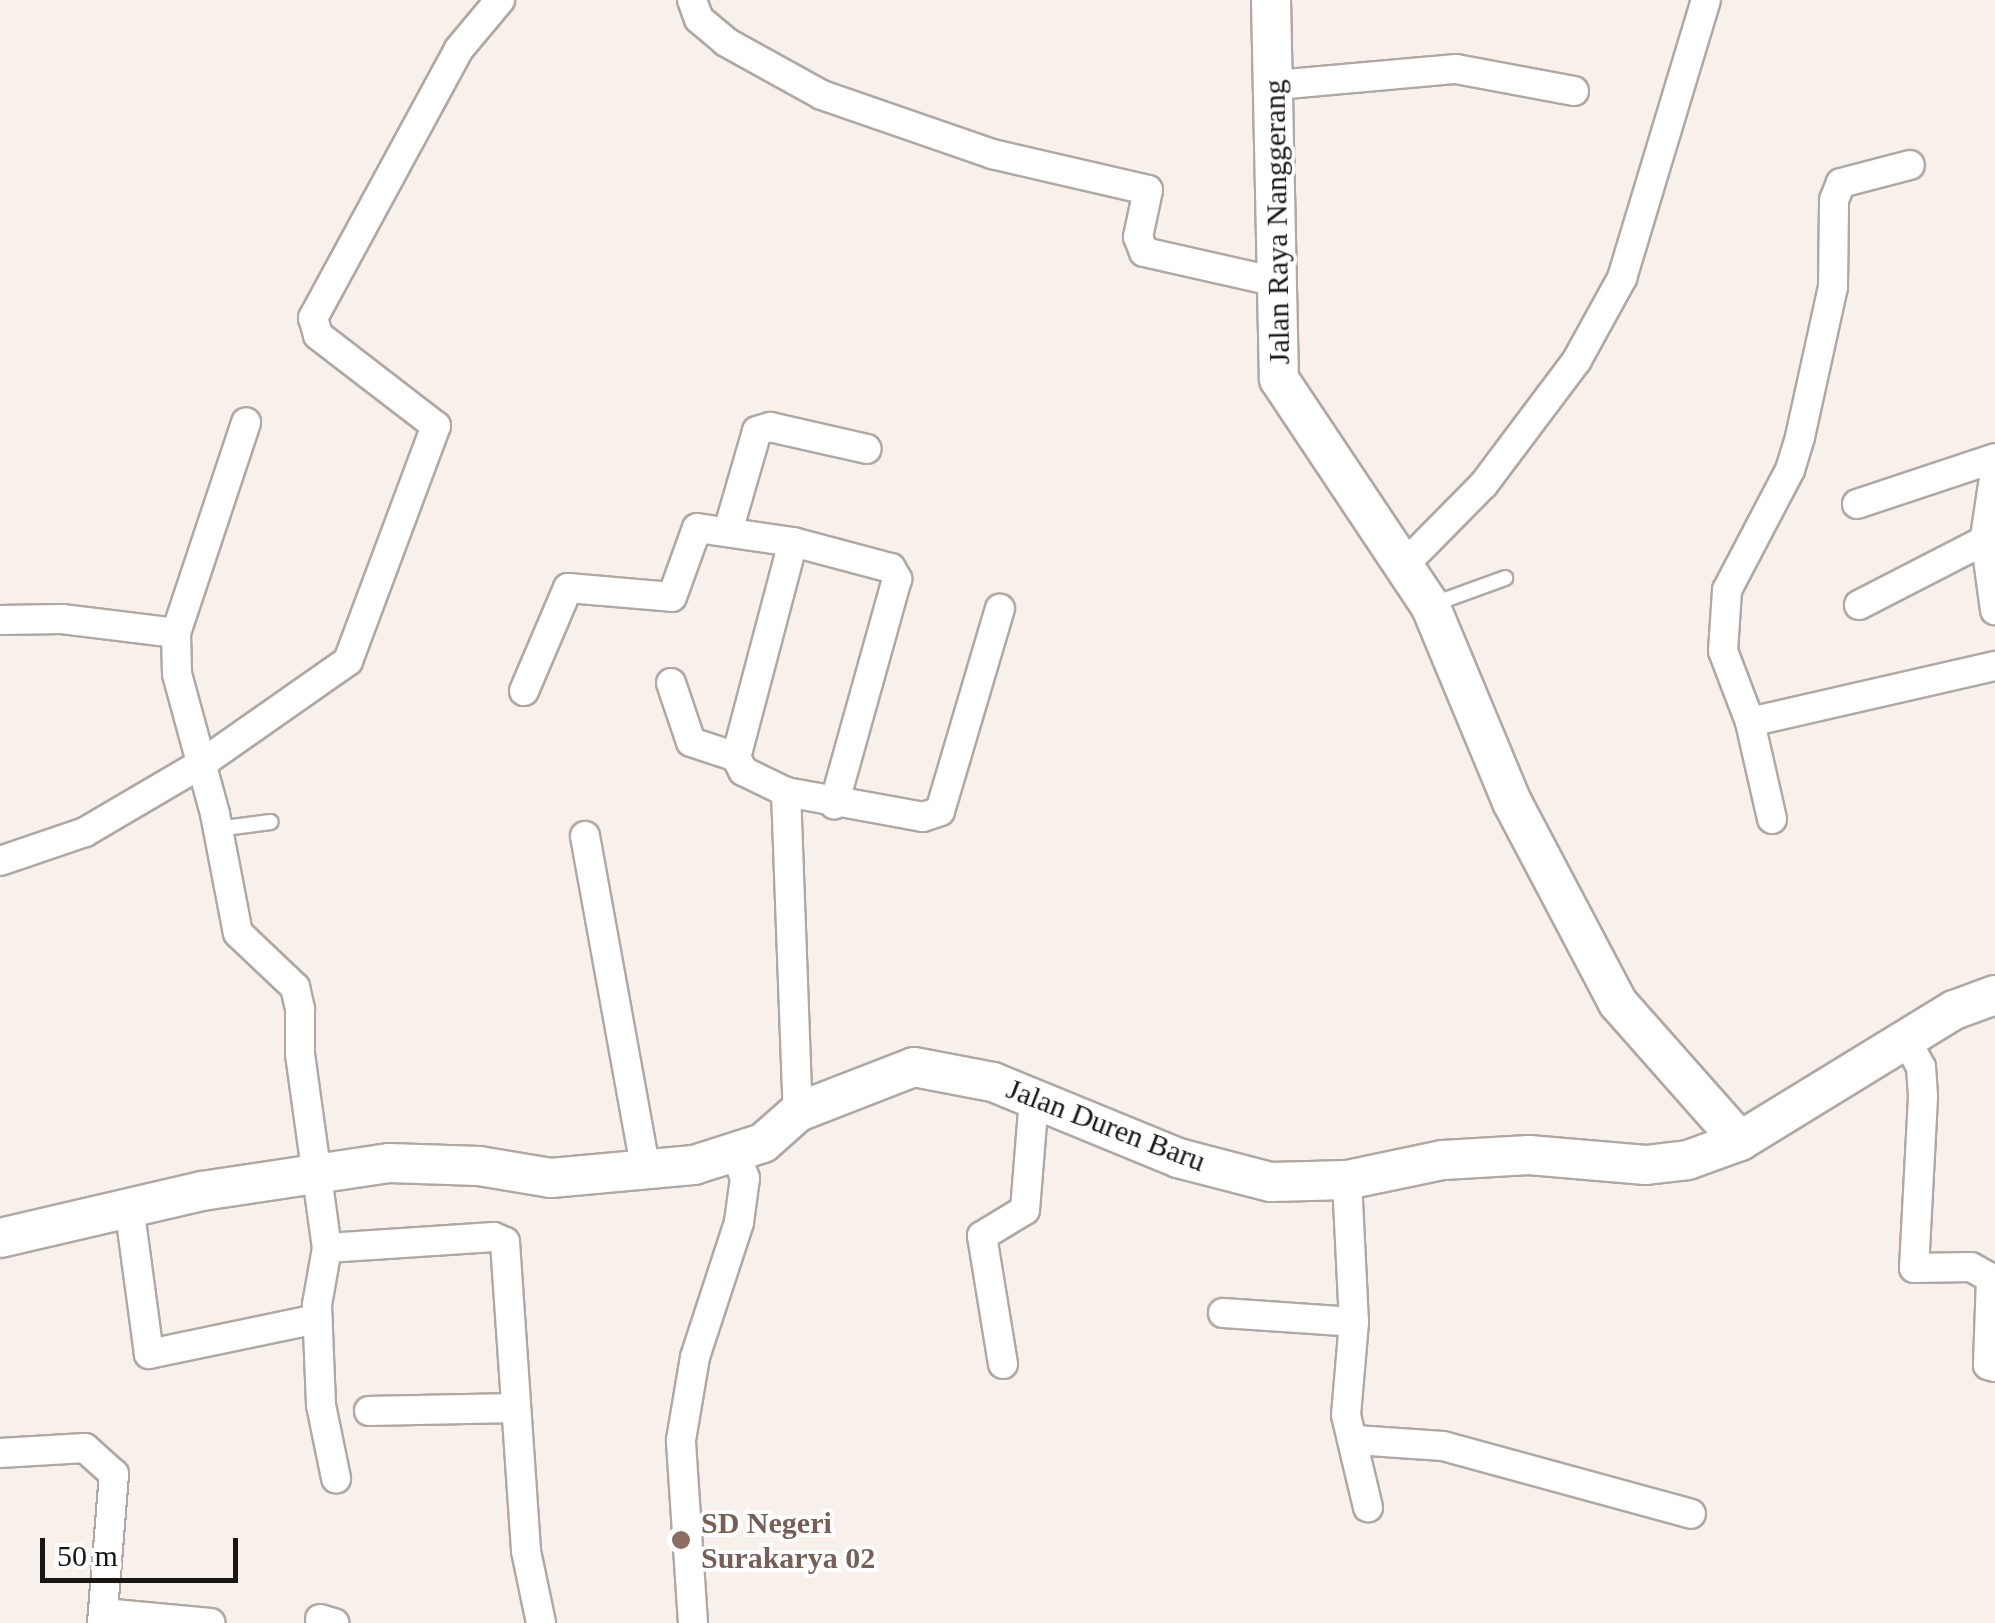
<!DOCTYPE html>
<style>
body{margin:0}
#map{position:relative;width:1995px;height:1623px;overflow:hidden;background:#f8f0eb;font-family:Georgia,serif}
div>[style]{position:absolute}
.roads{filter:drop-shadow(2px 0 #afa8a3) drop-shadow(-2px 0 #afa8a3) drop-shadow(0 2px #afa8a3) drop-shadow(0 -2px #afa8a3)}
.lane>*{height:14px;margin:-7px;padding:0 7px;transform-origin:7px;border-radius:7px;background:#fff}
.street>*{height:28px;margin:-14px;padding:0 14px;transform-origin:14px;border-radius:14px;background:#fff}
.secondary>*{height:38px;margin:-19px;padding:0 19px;transform-origin:19px;border-radius:19px;background:#fff}
.dots>*{width:28px;height:28px;translate:-50% -50%;box-sizing:border-box;border:5px solid #fff;border-radius:50%}
span{translate:-50% -50%;white-space:nowrap;text-align:center;line-height:1.15;-webkit-text-stroke:8px #fff;paint-order:stroke}
.street-label{font-size:30px;color:#191614}
.education-label{font-size:30px;color:#785e54;font-weight:700}
.left{translate:0 -50%;text-align:left}
.scale{position:absolute;left:40px;top:1538px;width:198px;height:45px;box-sizing:border-box;border:5px solid #191614;border-top:0;padding-left:12px;font-size:30px;line-height:35px;white-space:nowrap;color:#191614;-webkit-text-stroke:8px #fff;paint-order:stroke}
</style>
<div id="map">
<div class="roads">
<div class="lane">
<div style="left:1431px;top:605px;width:79px;rotate:-20deg"></div>
<div style="left:217px;top:829px;width:54px;rotate:-7.4deg"></div>
</div>
<div class="street">
<div style="left:692px;top:0;width:20px;rotate:70deg"></div>
<div style="left:699px;top:19px;width:35px;rotate:40deg"></div>
<div style="left:726px;top:42px;width:110px;rotate:28.9deg"></div>
<div style="left:822px;top:95px;width:180px;rotate:19.1deg"></div>
<div style="left:992px;top:154px;width:160px;rotate:13deg"></div>
<div style="left:1148px;top:190px;width:48px;rotate:102deg"></div>
<div style="left:1138px;top:237px;width:16px;rotate:68deg"></div>
<div style="left:1144px;top:252px;width:132px;rotate:12.7deg"></div>
<div style="left:1276px;top:85px;width:181px;rotate:-5.1deg"></div>
<div style="left:1456px;top:69px;width:120px;rotate:10.6deg"></div>
<div style="left:1995px;top:471px;width:67px;rotate:98.6deg"></div>
<div style="left:1985px;top:537px;width:74px;rotate:82.2deg"></div>
<div style="left:1857px;top:504px;width:145px;rotate:-18.4deg"></div>
<div style="left:728px;top:531px;width:104px;rotate:-73.8deg"></div>
<div style="left:757px;top:431px;width:14px;rotate:-17deg"></div>
<div style="left:770px;top:427px;width:99px;rotate:12.8deg"></div>
<div style="left:793px;top:542px;width:222px;rotate:104.8deg"></div>
<div style="left:736px;top:757px;width:16px;rotate:63deg"></div>
<div style="left:743px;top:771px;width:48px;rotate:26deg"></div>
<div style="left:786px;top:792px;width:320px;rotate:87.9deg"></div>
<div style="left:1406px;top:563px;width:111px;rotate:-45.4deg"></div>
<div style="left:1484px;top:484px;width:155px;rotate:-53.1deg"></div>
<div style="left:1577px;top:360px;width:94px;rotate:-61.2deg"></div>
<div style="left:1622px;top:278px;width:290px;rotate:-73.2deg"></div>
<div style="left:1859px;top:605px;width:153px;rotate:-27.2deg"></div>
<div style="left:0;top:620px;width:62px;rotate:-0.9deg"></div>
<div style="left:62px;top:619px;width:115px;rotate:7deg"></div>
<div style="left:176px;top:633px;width:41px;rotate:88.6deg"></div>
<div style="left:177px;top:674px;width:145px;rotate:74.8deg"></div>
<div style="left:215px;top:814px;width:121px;rotate:79.1deg"></div>
<div style="left:238px;top:933px;width:79px;rotate:43.5deg"></div>
<div style="left:295px;top:987px;width:23px;rotate:77deg"></div>
<div style="left:300px;top:1009px;width:45px;rotate:90deg"></div>
<div style="left:300px;top:1054px;width:196px;rotate:82.1deg"></div>
<div style="left:327px;top:1248px;width:58px;rotate:100deg"></div>
<div style="left:317px;top:1305px;width:100px;rotate:87.7deg"></div>
<div style="left:321px;top:1405px;width:75px;rotate:78.4deg"></div>
<div style="left:176px;top:633px;width:222px;rotate:-71.6deg"></div>
<div style="left:671px;top:683px;width:62px;rotate:71.3deg"></div>
<div style="left:691px;top:742px;width:47px;rotate:18.4deg"></div>
<div style="left:524px;top:691px;width:112px;rotate:-66.9deg"></div>
<div style="left:568px;top:588px;width:104px;rotate:4.9deg"></div>
<div style="left:672px;top:597px;width:73px;rotate:-70.1deg"></div>
<div style="left:697px;top:528px;width:97px;rotate:8.3deg"></div>
<div style="left:793px;top:542px;width:101px;rotate:14.9deg"></div>
<div style="left:891px;top:568px;width:13px;rotate:61deg"></div>
<div style="left:897px;top:579px;width:234px;rotate:105.6deg"></div>
<div style="left:1750px;top:722px;width:76px;rotate:-110.8deg"></div>
<div style="left:1723px;top:651px;width:61px;rotate:-86.2deg"></div>
<div style="left:1727px;top:590px;width:136px;rotate:-62.3deg"></div>
<div style="left:1790px;top:470px;width:34px;rotate:-73deg"></div>
<div style="left:1800px;top:437px;width:154px;rotate:-77.6deg"></div>
<div style="left:1833px;top:287px;width:87px;rotate:-89.3deg"></div>
<div style="left:1834px;top:200px;width:18px;rotate:-68deg"></div>
<div style="left:1841px;top:183px;width:71px;rotate:-14.6deg"></div>
<div style="left:786px;top:792px;width:139px;rotate:10.3deg"></div>
<div style="left:923px;top:817px;width:18px;rotate:-19deg"></div>
<div style="left:940px;top:811px;width:211px;rotate:-73.5deg"></div>
<div style="left:1772px;top:819px;width:99px;rotate:-102.8deg"></div>
<div style="left:1750px;top:722px;width:251px;rotate:-12.9deg"></div>
<div style="left:585px;top:836px;width:341px;rotate:79.7deg"></div>
<div style="left:0;top:861px;width:90px;rotate:-18.8deg"></div>
<div style="left:85px;top:832px;width:134px;rotate:-30.4deg"></div>
<div style="left:201px;top:764px;width:179px;rotate:-35deg"></div>
<div style="left:348px;top:661px;width:251px;rotate:-69.5deg"></div>
<div style="left:436px;top:426px;width:149px;rotate:-142.4deg"></div>
<div style="left:318px;top:335px;width:18px;rotate:-106deg"></div>
<div style="left:313px;top:318px;width:306px;rotate:-61.5deg"></div>
<div style="left:459px;top:49px;width:64px;rotate:-50.1deg"></div>
<div style="left:1906px;top:1039px;width:32px;rotate:62deg"></div>
<div style="left:1921px;top:1067px;width:30px;rotate:86deg"></div>
<div style="left:1923px;top:1097px;width:171px;rotate:93deg"></div>
<div style="left:1914px;top:1268px;width:57px;rotate:-1deg"></div>
<div style="left:1971px;top:1267px;width:23px;rotate:29deg"></div>
<div style="left:1991px;top:1278px;width:87px;rotate:92deg"></div>
<div style="left:1988px;top:1365px;width:7px;rotate:16deg"></div>
<div style="left:1347px;top:1180px;width:142px;rotate:87.2deg"></div>
<div style="left:1354px;top:1322px;width:93px;rotate:94.9deg"></div>
<div style="left:1346px;top:1415px;width:95px;rotate:76.6deg"></div>
<div style="left:129px;top:1206px;width:149px;rotate:82.3deg"></div>
<div style="left:149px;top:1354px;width:172px;rotate:-11.8deg"></div>
<div style="left:327px;top:1248px;width:167px;rotate:-3.8deg"></div>
<div style="left:494px;top:1237px;width:12px;rotate:24deg"></div>
<div style="left:505px;top:1242px;width:310px;rotate:86.1deg"></div>
<div style="left:526px;top:1551px;width:74px;rotate:78.2deg"></div>
<div style="left:1223px;top:1313px;width:131px;rotate:3.9deg"></div>
<div style="left:1003px;top:1364px;width:130px;rotate:-99.3deg"></div>
<div style="left:982px;top:1236px;width:50px;rotate:-31.2deg"></div>
<div style="left:1025px;top:1210px;width:113px;rotate:-85.4deg"></div>
<div style="left:369px;top:1411px;width:146px;rotate:-1.2deg"></div>
<div style="left:1355px;top:1440px;width:88px;rotate:3.9deg"></div>
<div style="left:1443px;top:1446px;width:257px;rotate:15.3deg"></div>
<div style="left:0;top:1453px;width:85px;rotate:-3.4deg"></div>
<div style="left:85px;top:1448px;width:39px;rotate:42deg"></div>
<div style="left:114px;top:1474px;width:149px;rotate:94.6deg"></div>
<div style="left:103px;top:1613px;width:108px;rotate:5.3deg"></div>
<div style="left:320px;top:1619px;width:15px;rotate:16deg"></div>
<div style="left:693px;top:1623px;width:183px;rotate:-93.8deg"></div>
<div style="left:681px;top:1440px;width:84px;rotate:-80.4deg"></div>
<div style="left:695px;top:1357px;width:142px;rotate:-71.9deg"></div>
<div style="left:739px;top:1222px;width:44px;rotate:-82.2deg"></div>
<div style="left:745px;top:1178px;width:27px;rotate:-112deg"></div>
</div>
<div class="secondary">
<div style="left:1271px;top:0;width:379px;rotate:88.8deg"></div>
<div style="left:1279px;top:379px;width:272px;rotate:56.3deg"></div>
<div style="left:1430px;top:605px;width:213px;rotate:67.4deg"></div>
<div style="left:1512px;top:802px;width:227px;rotate:62.2deg"></div>
<div style="left:1618px;top:1003px;width:184px;rotate:48.5deg"></div>
<div style="left:0;top:1238px;width:207px;rotate:-13.1deg"></div>
<div style="left:202px;top:1191px;width:189px;rotate:-8.5deg"></div>
<div style="left:389px;top:1163px;width:90px;rotate:1.9deg"></div>
<div style="left:479px;top:1166px;width:73px;rotate:9.5deg"></div>
<div style="left:551px;top:1178px;width:144px;rotate:-5.2deg"></div>
<div style="left:694px;top:1165px;width:72px;rotate:-17.7deg"></div>
<div style="left:763px;top:1143px;width:47px;rotate:-41.5deg"></div>
<div style="left:798px;top:1112px;width:124px;rotate:-21.2deg"></div>
<div style="left:914px;top:1067px;width:80px;rotate:10.8deg"></div>
<div style="left:993px;top:1082px;width:200px;rotate:22.3deg"></div>
<div style="left:1178px;top:1158px;width:96px;rotate:14.5deg"></div>
<div style="left:1271px;top:1182px;width:76px;rotate:-1.5deg"></div>
<div style="left:1347px;top:1180px;width:98px;rotate:-11.8deg"></div>
<div style="left:1443px;top:1160px;width:86px;rotate:-3.3deg"></div>
<div style="left:1529px;top:1155px;width:117px;rotate:4.9deg"></div>
<div style="left:1646px;top:1165px;width:42px;rotate:-6.8deg"></div>
<div style="left:1688px;top:1160px;width:55px;rotate:-20.1deg"></div>
<div style="left:1740px;top:1141px;width:251px;rotate:-31.5deg"></div>
<div style="left:1954px;top:1010px;width:44px;rotate:-20.1deg"></div>
</div>
</div>
<div class="dots">
<div style="left:681px;top:1540px;background:#8d6e63"></div>
</div>
<div class="street-label">
<span style="left:1277px;top:222px;rotate:-91deg">Jalan Raya Nanggerang</span>
<span style="left:1106px;top:1125px;rotate:21deg">Jalan Duren Baru</span>
</div>
<div class="education-label">
<span class="left" style="left:701px;top:1540px">SD Negeri<br>Surakarya 02</span>
</div>
<div class="scale">50 m</div>
</div>
